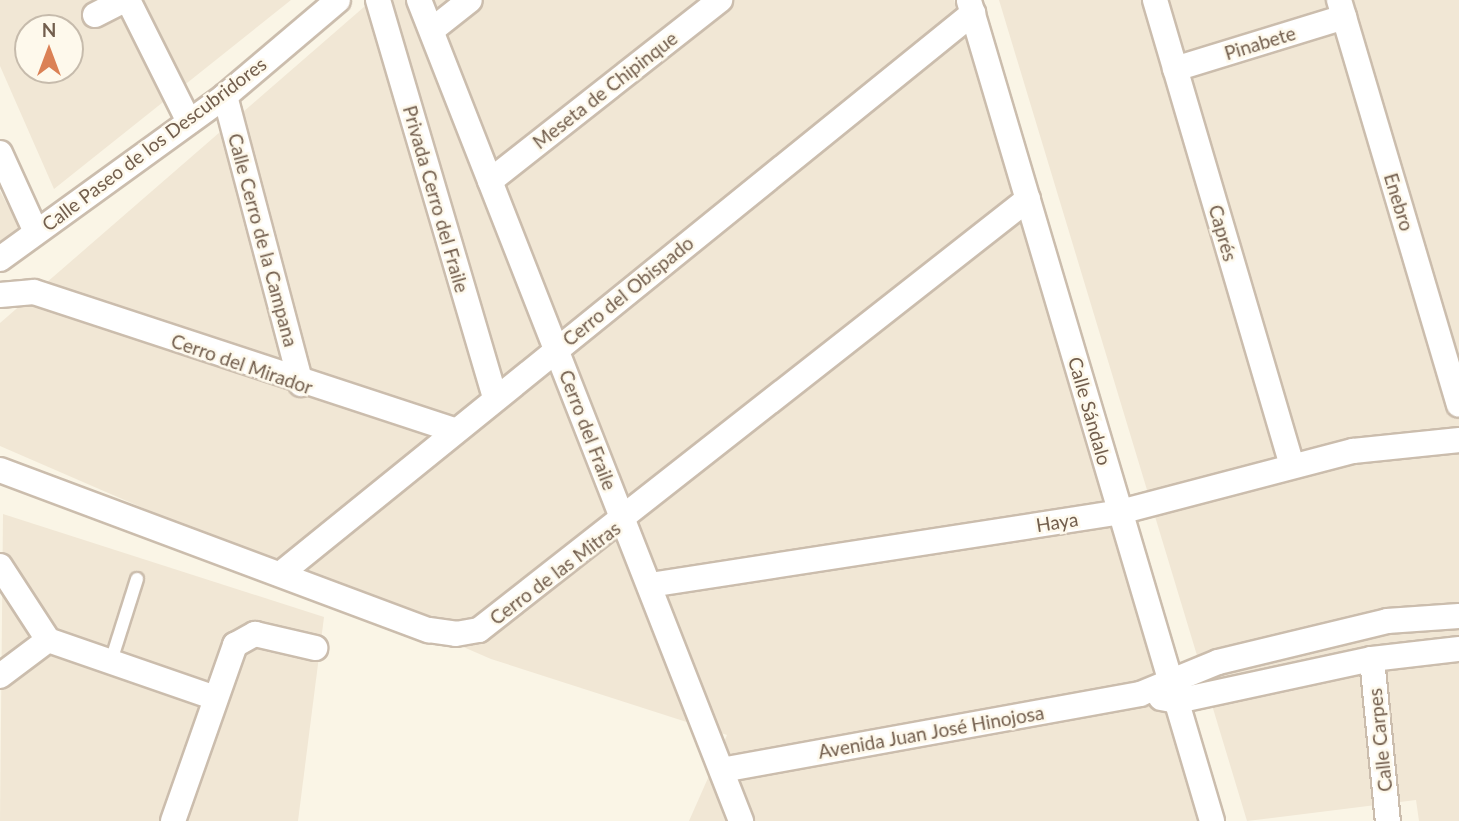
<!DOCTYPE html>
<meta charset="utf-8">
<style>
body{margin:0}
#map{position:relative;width:1459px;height:821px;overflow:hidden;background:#faf5e6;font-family:Lato,sans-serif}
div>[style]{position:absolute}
.residential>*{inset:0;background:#f1e7d5}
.roads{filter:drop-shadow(2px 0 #cbbdad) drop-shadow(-2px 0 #cbbdad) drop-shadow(0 2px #cbbdad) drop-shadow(0 -2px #cbbdad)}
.lane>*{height:12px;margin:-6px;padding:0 6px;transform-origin:6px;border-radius:6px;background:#fff}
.street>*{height:24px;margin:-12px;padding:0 12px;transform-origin:12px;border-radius:12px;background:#fff}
span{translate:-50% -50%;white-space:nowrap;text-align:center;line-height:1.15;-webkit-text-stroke:5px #fef9ec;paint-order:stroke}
.street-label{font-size:19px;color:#725e4d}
.north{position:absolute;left:14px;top:14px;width:70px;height:70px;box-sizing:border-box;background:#fef9ec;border:2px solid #c6bbac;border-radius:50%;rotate:0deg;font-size:19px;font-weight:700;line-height:28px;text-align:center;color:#725e4d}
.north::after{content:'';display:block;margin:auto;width:24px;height:32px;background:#db8155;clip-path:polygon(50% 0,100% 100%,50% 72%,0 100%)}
</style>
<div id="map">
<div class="residential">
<div style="clip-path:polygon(evenodd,0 0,291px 0,54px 189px,0 66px,0 0,28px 28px,70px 28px,70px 70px,28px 70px,28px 28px)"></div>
<div style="clip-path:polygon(372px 0,954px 0,1199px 821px,689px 821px,727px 735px,491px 659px,0 446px,0 323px)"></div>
<div style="clip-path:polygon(999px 0,1459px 0,1459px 821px,1419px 821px,1416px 800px,1247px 821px)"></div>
<div style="clip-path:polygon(0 191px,19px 227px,0 241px)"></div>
<div style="clip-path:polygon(3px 514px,324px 617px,298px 821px,0 821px)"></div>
</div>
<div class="roads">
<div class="lane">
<div style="left:111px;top:661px;width:86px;rotate:-72.4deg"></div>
</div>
<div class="street">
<div style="left:128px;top:0;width:136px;rotate:63.4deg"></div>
<div style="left:378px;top:0;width:415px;rotate:73.6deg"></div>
<div style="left:419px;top:0;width:882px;rotate:68.58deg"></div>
<div style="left:1155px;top:0;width:485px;rotate:73.6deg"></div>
<div style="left:1339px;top:0;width:422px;rotate:73.5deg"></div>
<div style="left:969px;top:1px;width:855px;rotate:73.49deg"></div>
<div style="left:95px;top:15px;width:33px;rotate:-27deg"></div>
<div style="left:432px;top:30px;width:48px;rotate:-38.3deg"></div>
<div style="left:1175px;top:69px;width:177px;rotate:-17.1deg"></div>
<div style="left:225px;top:96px;width:298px;rotate:75.2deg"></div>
<div style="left:0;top:153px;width:87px;rotate:65.5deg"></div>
<div style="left:490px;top:181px;width:293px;rotate:-38.2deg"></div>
<div style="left:0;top:259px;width:278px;rotate:-35.9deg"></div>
<div style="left:225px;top:96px;width:148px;rotate:-40.3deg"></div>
<div style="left:0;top:295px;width:34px;rotate:-5deg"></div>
<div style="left:34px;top:292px;width:441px;rotate:18.2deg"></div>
<div style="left:0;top:470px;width:458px;rotate:20.5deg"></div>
<div style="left:429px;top:630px;width:27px;rotate:8deg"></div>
<div style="left:456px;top:634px;width:23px;rotate:-10deg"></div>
<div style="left:479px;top:630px;width:698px;rotate:-38.13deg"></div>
<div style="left:0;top:566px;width:88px;rotate:57deg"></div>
<div style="left:48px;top:640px;width:175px;rotate:19.1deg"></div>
<div style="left:284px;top:571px;width:887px;rotate:-39deg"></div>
<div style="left:650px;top:585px;width:476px;rotate:-8.8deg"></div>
<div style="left:1120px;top:512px;width:241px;rotate:-14.7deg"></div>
<div style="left:1353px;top:451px;width:107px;rotate:-5.9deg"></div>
<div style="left:1372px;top:659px;width:163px;rotate:84.4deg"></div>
<div style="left:0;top:676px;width:60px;rotate:-36.9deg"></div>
<div style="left:1161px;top:698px;width:16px;rotate:11deg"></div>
<div style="left:1177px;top:701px;width:199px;rotate:-12.2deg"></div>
<div style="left:1372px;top:659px;width:88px;rotate:-6.6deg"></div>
<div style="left:722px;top:770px;width:425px;rotate:-10.3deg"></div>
<div style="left:1140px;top:694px;width:84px;rotate:-22.3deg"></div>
<div style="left:1218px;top:662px;width:174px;rotate:-13.6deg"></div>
<div style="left:1387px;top:621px;width:72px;rotate:-4deg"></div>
<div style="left:173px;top:821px;width:187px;rotate:-70.6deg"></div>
<div style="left:235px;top:645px;width:23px;rotate:-29deg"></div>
<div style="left:255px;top:634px;width:62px;rotate:13.1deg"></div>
</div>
</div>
<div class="street-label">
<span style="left:1260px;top:43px;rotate:-17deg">Pinabete</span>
<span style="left:605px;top:90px;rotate:-38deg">Meseta de Chipinque</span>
<span style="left:154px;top:144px;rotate:-37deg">Calle Paseo de los Descubridores</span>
<span style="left:436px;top:199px;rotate:74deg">Privada Cerro del Fraile</span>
<span style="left:1399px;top:202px;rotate:73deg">Enebro</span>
<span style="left:1223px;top:233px;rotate:74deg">Caprés</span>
<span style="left:263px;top:240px;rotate:75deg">Calle Cerro de la Campana</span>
<span style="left:628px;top:291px;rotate:-39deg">Cerro del Obispado</span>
<span style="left:242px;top:364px;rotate:19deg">Cerro del Mirador</span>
<span style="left:1090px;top:411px;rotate:74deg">Calle Sándalo</span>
<span style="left:588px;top:430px;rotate:69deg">Cerro del Fraile</span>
<span style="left:1057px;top:522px;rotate:-9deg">Haya</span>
<span style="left:555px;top:573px;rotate:-37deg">Cerro de las Mitras</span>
<span style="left:931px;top:732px;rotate:-10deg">Avenida Juan José Hinojosa</span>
<span style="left:1380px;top:740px;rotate:-96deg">Calle Carpes</span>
</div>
<div class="north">N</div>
</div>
